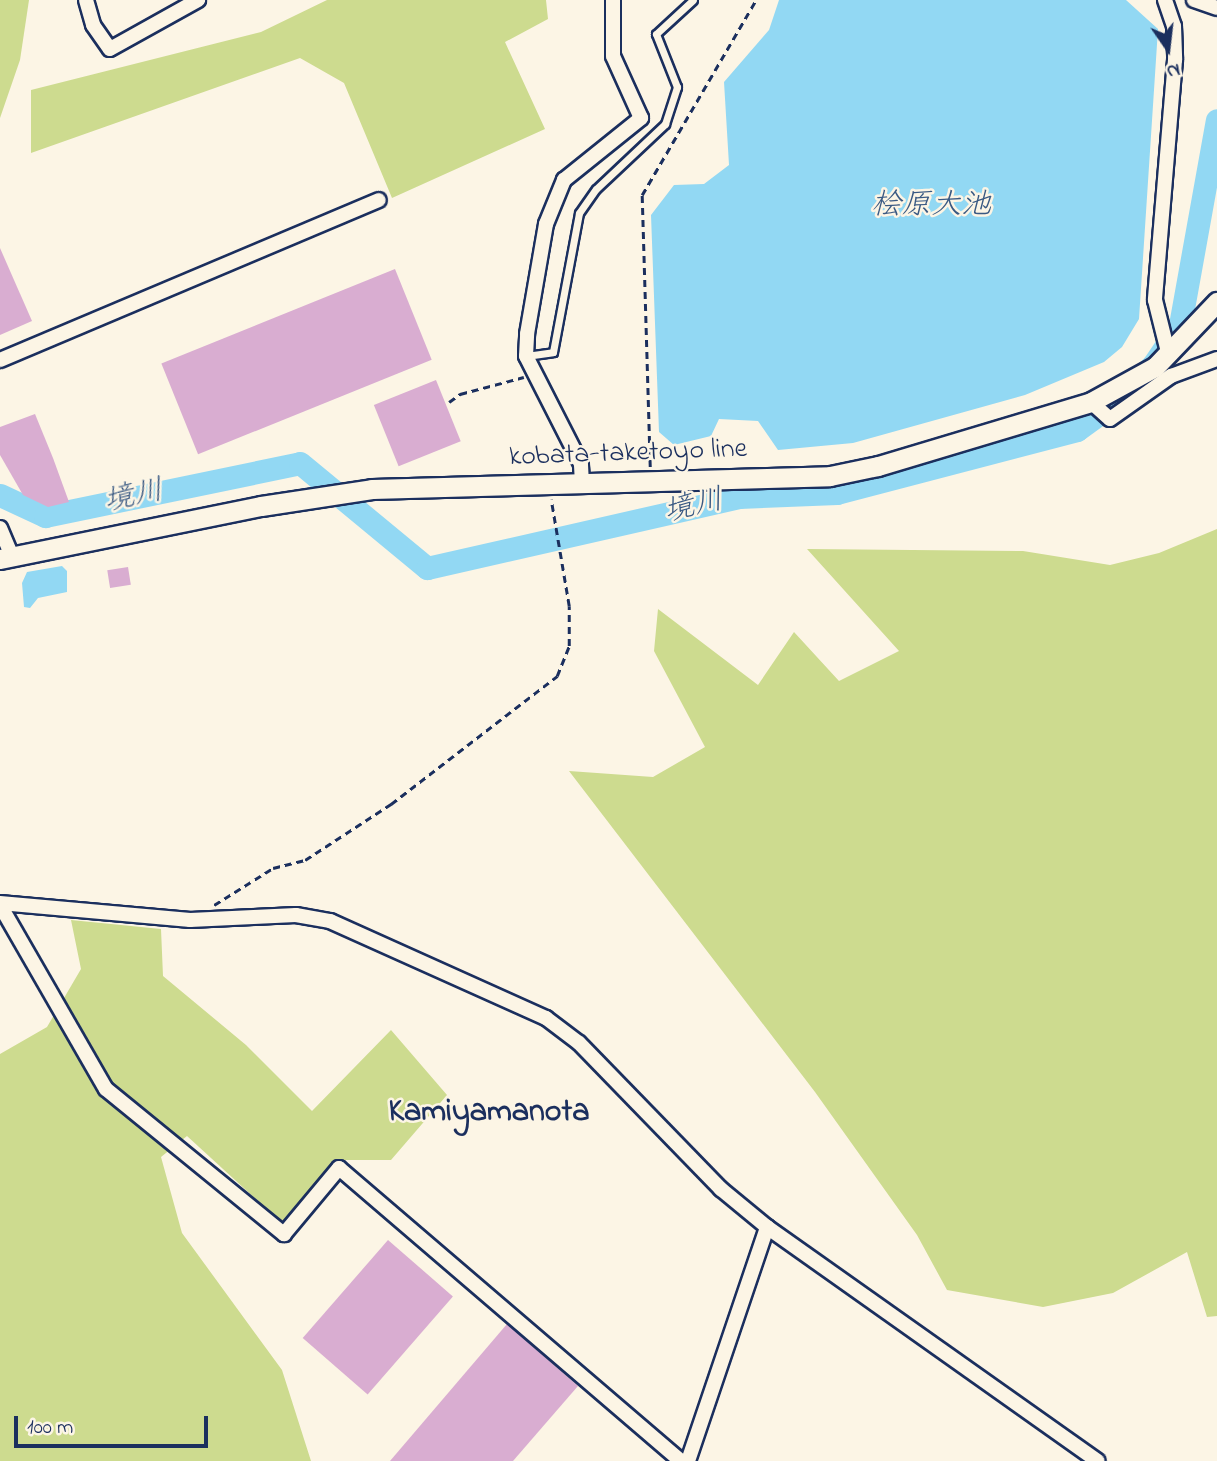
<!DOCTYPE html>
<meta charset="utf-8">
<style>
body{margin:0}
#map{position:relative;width:1217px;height:1461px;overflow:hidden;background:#fcf5e5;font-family:"Indie Flower","Klee One",sans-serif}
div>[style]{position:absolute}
.green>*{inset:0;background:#cddb8f}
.water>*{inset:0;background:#92d8f3}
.river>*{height:23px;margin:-11.5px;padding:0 11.5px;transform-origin:11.5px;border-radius:11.5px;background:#92d8f3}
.building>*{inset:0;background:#d9add1;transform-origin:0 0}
.path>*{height:2.5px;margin-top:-1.25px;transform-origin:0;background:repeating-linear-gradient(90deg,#1b2f5e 0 7px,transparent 0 12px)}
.roads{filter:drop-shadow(2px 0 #1b2f5e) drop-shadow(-2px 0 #1b2f5e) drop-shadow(0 2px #1b2f5e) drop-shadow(0 -2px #1b2f5e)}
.service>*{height:7px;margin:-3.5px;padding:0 3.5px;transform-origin:3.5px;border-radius:3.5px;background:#fcf5e5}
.minor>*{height:14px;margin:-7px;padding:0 7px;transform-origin:7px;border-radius:7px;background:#fcf5e5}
.secondary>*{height:19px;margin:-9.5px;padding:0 9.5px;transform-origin:9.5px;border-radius:9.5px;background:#fcf5e5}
span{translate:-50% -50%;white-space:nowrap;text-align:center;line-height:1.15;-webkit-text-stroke:5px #fcf5e5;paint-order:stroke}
.street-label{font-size:28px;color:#1b2f5e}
.water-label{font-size:30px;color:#395983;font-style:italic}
.quarter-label{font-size:32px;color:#1b2f5e;font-weight:700}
.north{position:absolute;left:1133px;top:14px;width:70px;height:70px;-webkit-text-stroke:5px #fcf5e5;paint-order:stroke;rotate:166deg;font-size:19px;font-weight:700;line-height:28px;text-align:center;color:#1b2f5e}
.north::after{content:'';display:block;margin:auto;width:24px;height:32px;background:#1b2f5e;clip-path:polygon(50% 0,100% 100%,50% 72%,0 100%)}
.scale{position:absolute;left:14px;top:1416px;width:194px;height:32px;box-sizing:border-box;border:4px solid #1b2f5e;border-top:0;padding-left:9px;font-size:21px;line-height:24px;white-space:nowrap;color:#1b2f5e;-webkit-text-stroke:5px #fcf5e5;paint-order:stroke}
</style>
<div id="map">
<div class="green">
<div style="clip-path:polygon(0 0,29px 0,20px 60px,0 118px)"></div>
<div style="clip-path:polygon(327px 0,546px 0,548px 19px,505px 42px,545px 129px,392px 198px,344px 83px,300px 58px,31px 153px,31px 90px,261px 32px)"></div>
<div style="clip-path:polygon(1217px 529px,1217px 1316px,1207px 1317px,1187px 1252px,1113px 1293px,1043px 1307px,947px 1290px,917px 1235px,815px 1092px,569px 771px,653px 777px,705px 747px,654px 651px,658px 609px,758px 685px,794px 632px,839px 681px,899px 651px,807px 549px,1023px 551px,1110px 565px,1159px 553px)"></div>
<div style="clip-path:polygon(71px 920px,161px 929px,163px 976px,246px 1045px,312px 1111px,391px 1030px,447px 1095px,391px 1160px,337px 1160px,282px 1223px,187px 1136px,161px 1157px,182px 1233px,282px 1370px,311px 1461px,0 1461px,0 1054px,47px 1027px,81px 969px)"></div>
</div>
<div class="water">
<div style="clip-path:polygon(779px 0,1126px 0,1158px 29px,1139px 319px,1122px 347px,1104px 362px,1025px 395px,853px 443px,778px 450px,758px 421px,719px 419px,711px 436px,674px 445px,659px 432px,651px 215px,674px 185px,704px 184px,729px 165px,724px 82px,769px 30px)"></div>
<div style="clip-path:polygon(62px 566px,67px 571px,67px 592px,38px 598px,30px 608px,24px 607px,22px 583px,27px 572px)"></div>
</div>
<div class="river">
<div style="left:0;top:495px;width:50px;rotate:25deg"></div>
<div style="left:45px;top:516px;width:260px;rotate:-11.7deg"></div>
<div style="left:300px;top:463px;width:165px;rotate:39.6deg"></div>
<div style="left:427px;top:568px;width:320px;rotate:-12.8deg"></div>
<div style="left:739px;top:497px;width:98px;rotate:-2.3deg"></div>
<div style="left:837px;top:493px;width:248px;rotate:-14.7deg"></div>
<div style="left:1077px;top:430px;width:46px;rotate:-36.1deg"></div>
<div style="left:1114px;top:403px;width:54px;rotate:-44.3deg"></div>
<div style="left:1153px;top:365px;width:48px;rotate:-56deg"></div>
<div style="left:1180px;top:325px;width:208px;rotate:-79.8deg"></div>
</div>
<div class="building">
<div style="clip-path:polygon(0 248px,32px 321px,0 335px)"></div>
<div style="left:395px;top:269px;width:98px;height:252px;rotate:68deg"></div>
<div style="left:436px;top:380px;width:66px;height:67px;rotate:68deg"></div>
<div style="clip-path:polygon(35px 414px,53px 458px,69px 502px,48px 507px,23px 495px,0 455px,0 427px)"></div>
<div style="left:128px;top:567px;width:18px;height:21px;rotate:81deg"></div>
<div style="left:388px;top:1240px;width:86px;height:130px;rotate:41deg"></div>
<div style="clip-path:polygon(507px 1324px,578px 1386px,513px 1461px,390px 1461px)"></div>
</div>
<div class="path">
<div style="left:449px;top:402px;width:14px;rotate:-36deg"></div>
<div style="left:460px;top:394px;width:66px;rotate:-14.9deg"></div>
<div style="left:650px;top:467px;width:272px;rotate:-91.7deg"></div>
<div style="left:642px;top:195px;width:226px;rotate:-59.7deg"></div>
<div style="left:214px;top:905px;width:70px;rotate:-32.1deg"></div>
<div style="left:273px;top:868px;width:33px;rotate:-14deg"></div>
<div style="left:305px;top:860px;width:103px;rotate:-33.1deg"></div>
<div style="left:391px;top:804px;width:210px;rotate:-37.6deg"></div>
<div style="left:557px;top:676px;width:32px;rotate:-68deg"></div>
<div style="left:569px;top:646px;width:40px;rotate:-90deg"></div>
<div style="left:569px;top:606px;width:108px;rotate:-99.6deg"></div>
</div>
<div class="roads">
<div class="service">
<div style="left:526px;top:356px;width:27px;rotate:-8deg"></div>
<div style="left:553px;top:352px;width:141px;rotate:-79.4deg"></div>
<div style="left:579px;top:213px;width:29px;rotate:-55deg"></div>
<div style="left:596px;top:189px;width:95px;rotate:-43.3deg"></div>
<div style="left:665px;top:124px;width:39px;rotate:-72deg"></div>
<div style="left:677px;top:87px;width:57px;rotate:-111.6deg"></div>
<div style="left:656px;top:34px;width:50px;rotate:-42.6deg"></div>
</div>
<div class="minor">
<div style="left:86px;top:0;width:26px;rotate:74deg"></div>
<div style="left:93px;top:25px;width:29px;rotate:55deg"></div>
<div style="left:110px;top:49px;width:101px;rotate:-29.1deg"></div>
<div style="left:1165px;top:0;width:28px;rotate:71deg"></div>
<div style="left:1174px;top:26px;width:34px;rotate:88deg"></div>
<div style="left:1175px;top:60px;width:241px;rotate:94.8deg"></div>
<div style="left:1155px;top:300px;width:54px;rotate:76deg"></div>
<div style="left:1194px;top:0;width:24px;rotate:19deg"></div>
<div style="left:0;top:360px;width:411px;rotate:-22.9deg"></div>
<div style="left:1091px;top:402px;width:25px;rotate:42deg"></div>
<div style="left:1110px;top:419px;width:75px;rotate:-35.2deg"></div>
<div style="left:1171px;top:376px;width:49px;rotate:-20.3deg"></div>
<div style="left:582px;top:484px;width:20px;rotate:-93deg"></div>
<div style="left:581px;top:464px;width:121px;rotate:-117deg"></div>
<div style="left:526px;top:356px;width:22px;rotate:-87deg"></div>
<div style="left:527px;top:334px;width:112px;rotate:-80.2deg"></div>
<div style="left:546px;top:224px;width:48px;rotate:-67.8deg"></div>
<div style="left:564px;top:180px;width:99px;rotate:-38.8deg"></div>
<div style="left:641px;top:118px;width:68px;rotate:-114.3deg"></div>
<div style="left:613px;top:56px;width:56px;rotate:-90deg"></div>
<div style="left:0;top:528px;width:30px;rotate:67deg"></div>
<div style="left:0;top:903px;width:191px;rotate:5.1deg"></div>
<div style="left:190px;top:920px;width:106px;rotate:-2.7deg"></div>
<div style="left:296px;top:915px;width:35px;rotate:10deg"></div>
<div style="left:330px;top:921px;width:237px;rotate:24.2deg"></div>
<div style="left:546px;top:1018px;width:41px;rotate:37.1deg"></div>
<div style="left:579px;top:1043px;width:204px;rotate:45.8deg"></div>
<div style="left:721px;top:1189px;width:60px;rotate:39.6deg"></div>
<div style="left:767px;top:1227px;width:405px;rotate:35.3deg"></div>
<div style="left:0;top:905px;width:212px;rotate:60.1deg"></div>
<div style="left:106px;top:1089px;width:230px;rotate:39.2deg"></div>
<div style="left:284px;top:1234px;width:86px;rotate:-50.2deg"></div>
<div style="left:339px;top:1168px;width:450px;rotate:40.6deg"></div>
<div style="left:688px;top:1461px;width:247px;rotate:-71.3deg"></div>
</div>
<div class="secondary">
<div style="left:0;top:559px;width:266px;rotate:-11.5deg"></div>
<div style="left:261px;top:506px;width:112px;rotate:-8.7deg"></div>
<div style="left:372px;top:489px;width:458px;rotate:-1.6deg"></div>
<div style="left:830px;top:476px;width:49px;rotate:-11.8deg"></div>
<div style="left:878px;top:466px;width:222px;rotate:-16.7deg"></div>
<div style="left:1091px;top:402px;width:73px;rotate:-28.7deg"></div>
<div style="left:1155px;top:367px;width:90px;rotate:-46.4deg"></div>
</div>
</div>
<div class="street-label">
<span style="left:628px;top:454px;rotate:-2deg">kobata-taketoyo line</span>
</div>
<div class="water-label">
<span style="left:931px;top:206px">桧原大池</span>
<span style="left:134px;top:497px;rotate:-12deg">境川</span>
<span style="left:694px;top:507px;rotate:-13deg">境川</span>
</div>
<div class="quarter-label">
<span style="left:489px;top:1113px">Kamiyamanota</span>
</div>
<div class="north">N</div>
<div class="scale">100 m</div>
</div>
